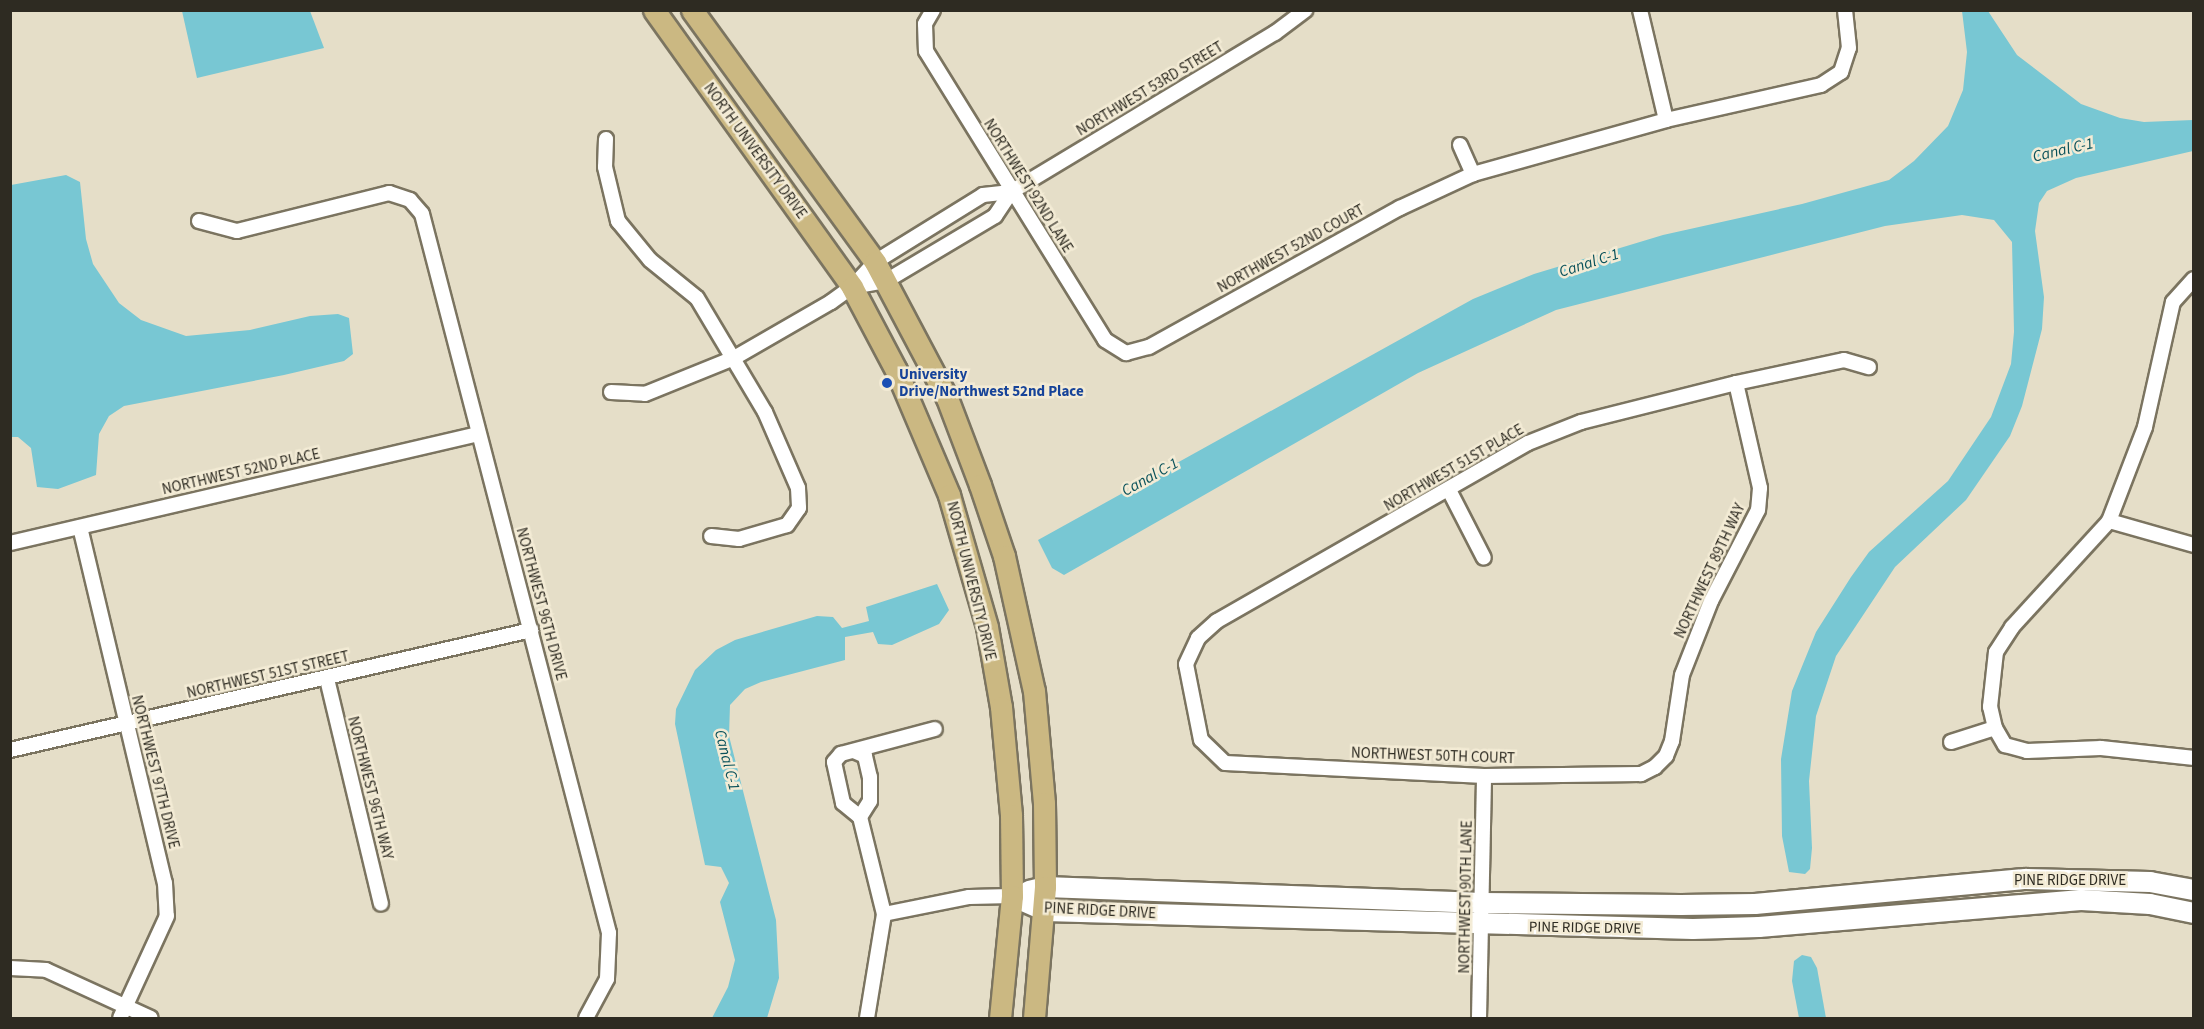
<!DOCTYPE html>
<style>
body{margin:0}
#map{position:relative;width:2204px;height:1029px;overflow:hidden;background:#e5dec8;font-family:"Source Sans 3",sans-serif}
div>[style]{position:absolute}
.water>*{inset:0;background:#78c7d3}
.roads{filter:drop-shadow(2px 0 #7b7460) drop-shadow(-2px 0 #7b7460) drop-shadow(0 2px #7b7460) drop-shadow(0 -2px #7b7460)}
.street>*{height:14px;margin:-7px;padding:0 7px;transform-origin:7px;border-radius:7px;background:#fff}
.secondary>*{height:20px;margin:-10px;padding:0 10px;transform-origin:10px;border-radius:10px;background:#fff}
.primary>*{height:21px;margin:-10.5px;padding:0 10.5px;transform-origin:10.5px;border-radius:10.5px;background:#cbb882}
.dots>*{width:16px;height:16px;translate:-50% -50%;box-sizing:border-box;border:3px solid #f3ebd5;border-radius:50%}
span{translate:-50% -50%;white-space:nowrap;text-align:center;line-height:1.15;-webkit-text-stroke:5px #f3ebd5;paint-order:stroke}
.street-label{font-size:15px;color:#2e2b22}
.transit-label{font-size:15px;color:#164399;font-weight:700}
.left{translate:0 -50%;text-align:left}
.water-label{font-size:16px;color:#09515a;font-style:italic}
.frame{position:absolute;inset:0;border:12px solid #2e2b22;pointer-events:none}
</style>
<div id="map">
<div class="water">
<div style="clip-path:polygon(182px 11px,310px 11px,324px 48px,197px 78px)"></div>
<div style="clip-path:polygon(1962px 11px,1988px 11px,2017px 55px,2081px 104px,2120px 118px,2144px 122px,2193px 120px,2193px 151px,2076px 178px,2047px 191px,2039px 203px,2035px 231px,2044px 297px,2042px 329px,2022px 406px,2010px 436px,1966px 500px,1895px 567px,1836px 656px,1816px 716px,1809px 781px,1812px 848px,1810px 869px,1805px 874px,1789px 872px,1782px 836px,1781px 759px,1792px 691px,1816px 632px,1851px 577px,1869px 552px,1948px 481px,1991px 417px,2011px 364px,2014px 332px,2012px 242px,1994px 220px,1962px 215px,1885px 226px,1556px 310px,1418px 373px,1064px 575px,1052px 568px,1038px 540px,1473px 299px,1534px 274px,1663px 235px,1802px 204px,1889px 180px,1914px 161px,1948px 126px,1963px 90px,1967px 52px)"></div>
<div style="clip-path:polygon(66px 175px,80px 182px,86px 239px,93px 264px,119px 303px,141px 320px,186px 336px,250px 330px,310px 316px,338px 314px,349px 318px,353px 354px,344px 361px,284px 375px,124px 406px,109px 416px,99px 434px,96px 475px,58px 489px,37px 487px,31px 448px,18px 437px,11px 437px,11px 185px)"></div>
<div style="clip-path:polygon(937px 584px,949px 610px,939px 624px,892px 645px,878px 644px,873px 632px,845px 637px,845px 660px,761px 682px,745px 689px,730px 705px,729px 736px,776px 920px,779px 978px,767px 1018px,712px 1018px,728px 987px,735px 960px,720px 902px,729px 883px,721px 867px,705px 865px,675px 724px,676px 709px,695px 670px,716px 650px,735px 640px,817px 616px,833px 617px,842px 628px,869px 621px,866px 607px)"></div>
<div style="clip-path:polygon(1802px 955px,1811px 957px,1817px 968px,1826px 1018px,1799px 1018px,1792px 981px,1794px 961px)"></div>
</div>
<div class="roads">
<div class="street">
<div style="left:933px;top:10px;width:16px;rotate:120deg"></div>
<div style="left:925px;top:24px;width:27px;rotate:88deg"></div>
<div style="left:926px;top:51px;width:340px;rotate:58.2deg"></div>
<div style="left:1105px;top:340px;width:25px;rotate:32deg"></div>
<div style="left:1126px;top:353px;width:24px;rotate:-15deg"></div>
<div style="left:1149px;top:347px;width:287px;rotate:-29deg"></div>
<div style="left:1400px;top:208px;width:81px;rotate:-25deg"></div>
<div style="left:1473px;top:174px;width:200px;rotate:-15.6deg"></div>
<div style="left:1666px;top:120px;width:159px;rotate:-12.7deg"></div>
<div style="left:1821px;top:85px;width:24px;rotate:-33deg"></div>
<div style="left:1841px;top:72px;width:25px;rotate:-72deg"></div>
<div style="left:1849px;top:48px;width:38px;rotate:-96deg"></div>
<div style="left:1640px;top:10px;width:113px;rotate:76.7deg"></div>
<div style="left:606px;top:139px;width:28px;rotate:92deg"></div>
<div style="left:605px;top:167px;width:56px;rotate:76.5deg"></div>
<div style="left:618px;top:221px;width:50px;rotate:50.6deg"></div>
<div style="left:650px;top:260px;width:60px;rotate:39deg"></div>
<div style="left:697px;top:298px;width:133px;rotate:59.2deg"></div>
<div style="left:765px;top:412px;width:83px;rotate:66.5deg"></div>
<div style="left:798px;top:488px;width:20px;rotate:87deg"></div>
<div style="left:799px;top:508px;width:21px;rotate:125deg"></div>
<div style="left:787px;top:525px;width:50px;rotate:163.7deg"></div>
<div style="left:739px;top:539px;width:28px;rotate:-174deg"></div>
<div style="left:1460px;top:145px;width:32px;rotate:66deg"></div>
<div style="left:199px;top:221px;width:39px;rotate:15deg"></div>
<div style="left:237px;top:231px;width:157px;rotate:-14deg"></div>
<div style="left:389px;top:193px;width:22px;rotate:18deg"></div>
<div style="left:410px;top:200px;width:18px;rotate:49deg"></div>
<div style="left:422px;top:214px;width:743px;rotate:75.42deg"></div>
<div style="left:609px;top:933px;width:46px;rotate:92.5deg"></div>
<div style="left:607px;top:979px;width:44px;rotate:118.3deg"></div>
<div style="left:852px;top:287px;width:35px;rotate:-10deg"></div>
<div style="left:886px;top:281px;width:127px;rotate:-30.8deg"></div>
<div style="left:995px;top:216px;width:29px;rotate:-56deg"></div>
<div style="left:1011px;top:192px;width:308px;rotate:-31.1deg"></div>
<div style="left:1275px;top:33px;width:38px;rotate:-37deg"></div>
<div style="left:1736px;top:383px;width:108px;rotate:77.1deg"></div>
<div style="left:1760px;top:488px;width:22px;rotate:95deg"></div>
<div style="left:1758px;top:510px;width:102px;rotate:117.3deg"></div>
<div style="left:1711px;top:601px;width:79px;rotate:111.4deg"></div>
<div style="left:1682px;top:675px;width:67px;rotate:98.6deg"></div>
<div style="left:1672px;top:741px;width:16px;rotate:112deg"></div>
<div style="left:1666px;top:756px;width:16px;rotate:135deg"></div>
<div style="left:1655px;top:767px;width:16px;rotate:153deg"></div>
<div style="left:1641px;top:774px;width:157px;rotate:179.3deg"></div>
<div style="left:1484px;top:776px;width:259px;rotate:-177.1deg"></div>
<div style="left:1225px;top:763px;width:33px;rotate:-136deg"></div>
<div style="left:1201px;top:740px;width:77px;rotate:-101.2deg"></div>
<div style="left:1186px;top:664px;width:29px;rotate:-65deg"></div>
<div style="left:1198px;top:638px;width:25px;rotate:-42deg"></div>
<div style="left:1217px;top:621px;width:358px;rotate:-29.8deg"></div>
<div style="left:1528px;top:443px;width:57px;rotate:-21.6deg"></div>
<div style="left:1581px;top:422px;width:160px;rotate:-14.1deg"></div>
<div style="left:1736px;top:383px;width:110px;rotate:-12deg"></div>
<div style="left:1844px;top:360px;width:26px;rotate:16deg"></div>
<div style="left:611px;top:392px;width:34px;rotate:3deg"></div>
<div style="left:645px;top:394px;width:96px;rotate:-22deg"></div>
<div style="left:734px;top:358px;width:112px;rotate:-30deg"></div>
<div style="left:831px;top:302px;width:26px;rotate:-36deg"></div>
<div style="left:852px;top:287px;width:34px;rotate:-47deg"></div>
<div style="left:875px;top:262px;width:127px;rotate:-31.8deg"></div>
<div style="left:983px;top:195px;width:28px;rotate:-6deg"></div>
<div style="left:1449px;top:490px;width:76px;rotate:62.8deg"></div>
<div style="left:2109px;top:521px;width:88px;rotate:15.8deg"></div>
<div style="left:80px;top:527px;width:366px;rotate:76.6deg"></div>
<div style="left:165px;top:883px;width:33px;rotate:87deg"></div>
<div style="left:167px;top:916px;width:112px;rotate:114.7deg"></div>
<div style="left:10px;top:543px;width:481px;rotate:-13.1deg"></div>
<div style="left:327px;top:679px;width:231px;rotate:76.5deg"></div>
<div style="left:1995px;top:728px;width:22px;rotate:-103deg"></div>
<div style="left:1990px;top:707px;width:55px;rotate:-83.8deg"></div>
<div style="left:1996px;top:652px;width:30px;rotate:-57deg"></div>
<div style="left:2012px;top:627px;width:144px;rotate:-47.5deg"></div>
<div style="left:2109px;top:521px;width:101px;rotate:-69deg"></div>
<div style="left:2145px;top:427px;width:128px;rotate:-77.4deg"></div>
<div style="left:2173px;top:302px;width:31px;rotate:-48deg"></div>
<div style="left:1951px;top:742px;width:46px;rotate:-17.7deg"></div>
<div style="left:1995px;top:728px;width:20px;rotate:60deg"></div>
<div style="left:2005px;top:745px;width:23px;rotate:15deg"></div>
<div style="left:2027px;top:751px;width:74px;rotate:-2.3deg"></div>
<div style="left:2101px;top:748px;width:94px;rotate:6.1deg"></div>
<div style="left:10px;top:750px;width:535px;rotate:-12.97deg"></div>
<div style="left:854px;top:751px;width:12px;rotate:24deg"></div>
<div style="left:865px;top:756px;width:22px;rotate:77deg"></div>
<div style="left:870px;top:777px;width:24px;rotate:90deg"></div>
<div style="left:870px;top:801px;width:19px;rotate:122deg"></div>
<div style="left:884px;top:914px;width:87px;rotate:-11.3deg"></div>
<div style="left:969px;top:897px;width:43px;rotate:-1.3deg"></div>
<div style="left:10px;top:968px;width:36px;rotate:3deg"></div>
<div style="left:46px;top:970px;width:115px;rotate:24.6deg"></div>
<div style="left:867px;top:1018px;width:105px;rotate:-80.7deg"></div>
<div style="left:884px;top:914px;width:100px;rotate:-103.9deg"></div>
<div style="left:860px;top:817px;width:22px;rotate:-141deg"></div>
<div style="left:843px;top:803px;width:42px;rotate:-102.4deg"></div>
<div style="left:834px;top:762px;width:11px;rotate:-49deg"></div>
<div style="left:841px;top:754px;width:97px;rotate:-14.9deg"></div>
<div style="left:1479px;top:1018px;width:242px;rotate:-88.8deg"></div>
</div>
<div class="secondary">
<div style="left:1029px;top:891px;width:16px;rotate:-14deg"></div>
<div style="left:1045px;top:887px;width:437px;rotate:2.1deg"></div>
<div style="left:1482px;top:903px;width:199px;rotate:0.6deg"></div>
<div style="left:1681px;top:905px;width:74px;rotate:-0.8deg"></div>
<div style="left:1755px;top:904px;width:272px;rotate:-5.3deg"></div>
<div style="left:2026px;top:879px;width:124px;rotate:1.4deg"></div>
<div style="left:2150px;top:882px;width:45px;rotate:10.3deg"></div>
<div style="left:1012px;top:896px;width:36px;rotate:24deg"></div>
<div style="left:1045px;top:911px;width:648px;rotate:1.59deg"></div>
<div style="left:1693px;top:929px;width:66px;rotate:-1.7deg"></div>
<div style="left:1759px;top:927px;width:323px;rotate:-4.8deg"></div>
<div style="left:2081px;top:900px;width:69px;rotate:3.3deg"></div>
<div style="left:2150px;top:904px;width:45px;rotate:11.6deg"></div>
</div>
<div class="primary">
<div style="left:654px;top:10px;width:340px;rotate:54.4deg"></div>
<div style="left:852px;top:287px;width:94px;rotate:62.1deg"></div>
<div style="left:896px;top:370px;width:136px;rotate:67deg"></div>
<div style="left:949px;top:495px;width:137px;rotate:73.9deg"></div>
<div style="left:987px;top:627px;width:81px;rotate:80.1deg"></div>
<div style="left:1001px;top:707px;width:108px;rotate:84.7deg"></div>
<div style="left:1011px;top:815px;width:81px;rotate:89.3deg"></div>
<div style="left:1012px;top:896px;width:123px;rotate:95.6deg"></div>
<div style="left:692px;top:10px;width:311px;rotate:54deg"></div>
<div style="left:875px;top:262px;width:154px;rotate:62.1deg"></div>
<div style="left:947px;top:398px;width:93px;rotate:69.2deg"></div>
<div style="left:980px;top:485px;width:75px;rotate:71.3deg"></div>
<div style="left:1004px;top:556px;width:138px;rotate:77.5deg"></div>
<div style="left:1034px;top:691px;width:112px;rotate:84.9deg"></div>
<div style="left:1044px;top:803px;width:84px;rotate:89.3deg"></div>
<div style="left:1045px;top:887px;width:131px;rotate:94.8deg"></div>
</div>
</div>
<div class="dots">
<div style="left:887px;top:383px;background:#1a4fb4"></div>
</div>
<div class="street-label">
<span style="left:1150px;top:89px;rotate:-31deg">NORTHWEST 53RD STREET</span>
<span style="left:755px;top:151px;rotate:54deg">NORTH UNIVERSITY DRIVE</span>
<span style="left:1028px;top:186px;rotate:58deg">NORTHWEST 92ND LANE</span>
<span style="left:1291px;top:249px;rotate:-29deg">NORTHWEST 52ND COURT</span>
<span style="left:1454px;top:468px;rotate:-30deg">NORTHWEST 51ST PLACE</span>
<span style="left:241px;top:472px;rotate:-13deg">NORTHWEST 52ND PLACE</span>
<span style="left:1710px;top:571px;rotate:-65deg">NORTHWEST 89TH WAY</span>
<span style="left:971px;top:581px;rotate:76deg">NORTH UNIVERSITY DRIVE</span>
<span style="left:541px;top:604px;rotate:75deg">NORTHWEST 96TH DRIVE</span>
<span style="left:268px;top:675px;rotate:-13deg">NORTHWEST 51ST STREET</span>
<span style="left:1433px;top:756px;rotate:2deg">NORTHWEST 50TH COURT</span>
<span style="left:155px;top:772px;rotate:76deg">NORTHWEST 97TH DRIVE</span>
<span style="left:370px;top:788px;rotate:76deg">NORTHWEST 96TH WAY</span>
<span style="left:2070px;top:881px">PINE RIDGE DRIVE</span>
<span style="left:1466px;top:897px;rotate:-89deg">NORTHWEST 90TH LANE</span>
<span style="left:1100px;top:911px;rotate:3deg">PINE RIDGE DRIVE</span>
<span style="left:1585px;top:928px;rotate:1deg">PINE RIDGE DRIVE</span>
</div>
<div class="transit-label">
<span class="left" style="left:899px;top:383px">University<br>Drive/Northwest 52nd Place</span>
</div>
<div class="water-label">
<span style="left:2063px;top:150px;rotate:-13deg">Canal C-1</span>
<span style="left:1589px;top:263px;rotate:-18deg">Canal C-1</span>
<span style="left:1150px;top:477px;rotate:-29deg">Canal C-1</span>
<span style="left:727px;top:760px;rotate:76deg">Canal C-1</span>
</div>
<div class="frame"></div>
</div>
